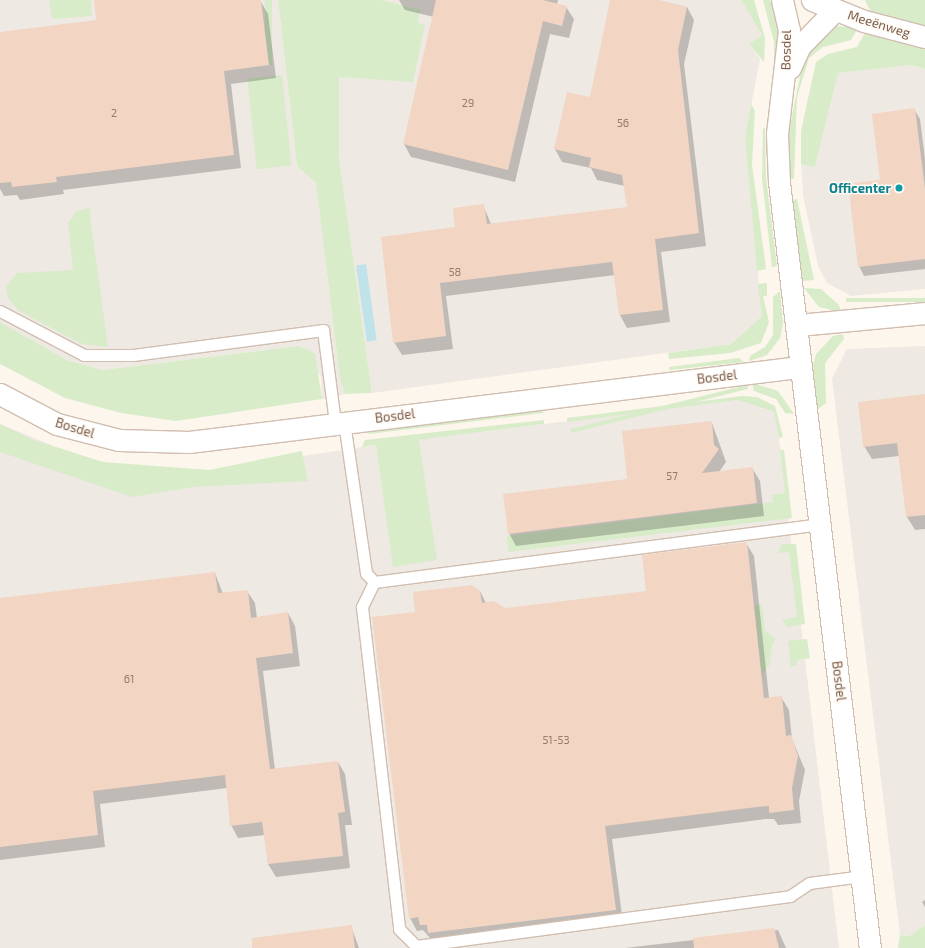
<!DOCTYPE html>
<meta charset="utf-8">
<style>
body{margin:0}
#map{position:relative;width:925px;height:948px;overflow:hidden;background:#fdf6ec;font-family:"Exo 2",sans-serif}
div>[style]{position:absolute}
.industrial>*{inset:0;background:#efe9e4}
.green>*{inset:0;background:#d8ecc9;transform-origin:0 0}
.water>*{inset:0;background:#bfe3e8;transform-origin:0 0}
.shadow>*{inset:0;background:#0003}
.building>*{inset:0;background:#f3d5c3}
.roads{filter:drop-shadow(1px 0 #d1beb0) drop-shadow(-1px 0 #d1beb0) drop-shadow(0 1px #d1beb0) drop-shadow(0 -1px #d1beb0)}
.lane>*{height:11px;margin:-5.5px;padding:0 5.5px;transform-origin:5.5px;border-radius:5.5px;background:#fff}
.street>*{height:21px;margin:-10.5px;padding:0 10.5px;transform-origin:10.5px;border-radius:10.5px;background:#fff}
.dots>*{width:11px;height:11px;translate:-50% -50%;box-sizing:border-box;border:2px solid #fffaf3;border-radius:50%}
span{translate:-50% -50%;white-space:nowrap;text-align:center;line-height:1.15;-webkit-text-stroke:3px #fffaf3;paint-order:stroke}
.number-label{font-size:11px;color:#987a6a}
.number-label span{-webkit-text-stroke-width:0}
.street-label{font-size:13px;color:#7a5c4d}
.culture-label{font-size:13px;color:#0d838f;font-weight:700}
.right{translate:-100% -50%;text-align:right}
</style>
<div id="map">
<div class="industrial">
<div style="clip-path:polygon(0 0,278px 0,297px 166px,316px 182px,340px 380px,345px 394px,322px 399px,321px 377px,298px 346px,102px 370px,67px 360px,0 322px)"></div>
<div style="clip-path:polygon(382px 0,741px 0,762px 35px,749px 44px,760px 59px,745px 138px,762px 316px,731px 344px,372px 393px,339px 157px,339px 77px,413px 81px,419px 10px)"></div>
<div style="clip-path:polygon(911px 65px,925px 69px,925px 289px,851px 296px,827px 283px,818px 266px,803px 195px,801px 164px,815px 167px,838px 73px)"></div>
<div style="clip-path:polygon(925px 346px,925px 925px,909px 936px,900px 935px,832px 379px,847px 349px)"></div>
<div style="clip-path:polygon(738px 400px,776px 413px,839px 948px,0 948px,0 424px,85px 459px,146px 469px,209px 470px,376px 445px)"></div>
</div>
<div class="green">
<div style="clip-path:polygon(49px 0,91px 0,92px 16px,52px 19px)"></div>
<div style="left:265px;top:0;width:7px;height:65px"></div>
<div style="clip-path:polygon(278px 0,382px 0,420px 10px,418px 23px,425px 24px,413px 82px,339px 77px,339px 157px,372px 393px,345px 394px,340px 380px,316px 183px,297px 166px)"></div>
<div style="clip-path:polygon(741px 0,754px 0,765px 38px,764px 62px,749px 44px,762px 35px)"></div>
<div style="clip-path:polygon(763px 0,770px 0,780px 23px,774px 74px,774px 42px)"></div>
<div style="clip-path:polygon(865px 0,925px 0,925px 31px,872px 15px)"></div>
<div style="clip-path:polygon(837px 26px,858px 28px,851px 40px,823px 47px,809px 58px,797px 97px,794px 179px,790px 179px,789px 130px,805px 52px,825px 31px)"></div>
<div style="clip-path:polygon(866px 31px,925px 49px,925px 69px,911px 65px,838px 73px,815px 167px,801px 164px,801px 131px,816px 62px,828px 54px,857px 47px)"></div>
<div style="left:282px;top:75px;width:91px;height:35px;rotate:84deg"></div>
<div style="clip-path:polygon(751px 104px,755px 111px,752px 164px,766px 269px,757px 271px,745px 138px)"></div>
<div style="clip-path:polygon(763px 128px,765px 128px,766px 177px,777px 266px,772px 267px,762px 179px)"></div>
<div style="clip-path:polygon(797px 199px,814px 280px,802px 281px,792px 200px)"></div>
<div style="clip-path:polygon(90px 207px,91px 223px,108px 347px,82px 344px,19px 311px,8px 298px,6px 287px,17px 273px,73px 270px,68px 223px,76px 212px)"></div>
<div style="clip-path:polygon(767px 283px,767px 296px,763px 296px,769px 322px,761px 343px,730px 353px,669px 359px,668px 353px,731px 344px,762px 316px,758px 284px)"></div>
<div style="clip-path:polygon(804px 288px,821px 289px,839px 305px,841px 312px,819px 307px)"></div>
<div style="clip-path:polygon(780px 291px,783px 323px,780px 338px,767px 355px,749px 361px,750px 356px,765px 347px,773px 335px,773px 297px)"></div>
<div style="left:925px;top:298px;width:4px;height:79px;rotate:90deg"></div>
<div style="clip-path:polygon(0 322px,67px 360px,102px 370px,298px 346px,315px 353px,322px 399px,176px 421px,121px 413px,65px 398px,0 364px)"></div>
<div style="clip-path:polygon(843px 334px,844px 339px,825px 363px,826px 403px,817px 410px,813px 365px,816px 354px,833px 336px)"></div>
<div style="clip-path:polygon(739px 358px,744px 362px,670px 370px,669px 367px)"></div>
<div style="clip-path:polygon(752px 383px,778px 391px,794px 414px,785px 413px,776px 399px,754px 391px)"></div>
<div style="left:747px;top:385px;width:4px;height:182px;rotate:76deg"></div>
<div style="clip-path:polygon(742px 396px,757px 397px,775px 406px,783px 437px,779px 438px,774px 412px,738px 400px,567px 422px,567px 418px)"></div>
<div style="clip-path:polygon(543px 409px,543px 413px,369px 434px,369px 431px)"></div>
<div style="clip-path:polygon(544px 420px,544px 424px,419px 440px,437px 560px,393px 567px,376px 445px,362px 447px,365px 440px)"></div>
<div style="clip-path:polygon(0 424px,34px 440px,103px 462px,209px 470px,302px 451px,308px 481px,194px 487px,132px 497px,0 452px)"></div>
<div style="clip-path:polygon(780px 450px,784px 450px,792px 518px,508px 552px,507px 536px,773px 502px,772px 495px,785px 493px)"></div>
<div style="clip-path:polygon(782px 544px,796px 544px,805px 624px,787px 627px,782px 620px,797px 617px,789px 552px,777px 553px)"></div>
<div style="clip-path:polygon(762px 604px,765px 630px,776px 639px,772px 644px,770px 664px,761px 676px,754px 606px)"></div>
<div style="clip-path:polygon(807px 639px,810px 658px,797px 660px,797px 665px,791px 667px,788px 641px)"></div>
<div style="clip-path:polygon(925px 925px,925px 948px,898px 948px,900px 935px,909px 936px)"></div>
</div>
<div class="water">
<div style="left:366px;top:264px;width:77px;height:10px;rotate:82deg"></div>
</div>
<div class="shadow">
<div style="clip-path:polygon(95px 0,260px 0,268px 14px,276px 78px,231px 84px,241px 168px,63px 190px,64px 194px,20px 200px,17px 195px,4px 196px,0 189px,0 33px,97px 21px)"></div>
<div style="clip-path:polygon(399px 0,558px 0,557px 4px,566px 7px,574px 19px,569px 38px,550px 34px,515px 182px,411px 157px,404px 144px,434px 17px,405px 10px)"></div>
<div style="clip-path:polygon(612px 0,655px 0,687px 7px,694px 20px,684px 64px,706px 246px,661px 252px,670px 322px,627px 328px,620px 315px,615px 275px,446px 296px,453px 349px,402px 355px,394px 342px,457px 228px,483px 205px,491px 224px,628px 208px,625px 186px,597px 180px,591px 168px,562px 162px,555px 149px,591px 98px)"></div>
<div style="clip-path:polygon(914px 109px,920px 119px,925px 159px,925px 269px,864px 276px,859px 266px,881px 181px)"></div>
<div style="clip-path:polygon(925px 395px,925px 529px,915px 530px,907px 517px,899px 456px,872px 459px,864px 446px)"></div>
<div style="clip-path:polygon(712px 423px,726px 462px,719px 472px,752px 468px,760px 481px,764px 516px,516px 546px,509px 533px,628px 480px)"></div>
<div style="clip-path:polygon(746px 543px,754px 556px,769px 698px,781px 697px,789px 710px,792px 739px,805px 770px,799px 801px,801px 823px,778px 825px,774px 819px,765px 819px,612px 839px,623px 923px,437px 946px,423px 930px,417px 931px,410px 918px,416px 613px,480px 591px,486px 603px,505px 609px,648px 592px)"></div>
<div style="clip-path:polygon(215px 573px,223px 594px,247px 591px,255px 603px,257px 618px,288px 613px,295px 626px,300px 666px,263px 671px,275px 770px,338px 762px,345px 774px,352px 825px,345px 825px,350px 868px,276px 877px,268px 864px,265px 835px,238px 838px,231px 825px,227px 788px,100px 804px,105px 847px,0 860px,0 599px)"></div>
<div style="clip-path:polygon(925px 900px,925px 907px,922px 902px)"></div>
<div style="clip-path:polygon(351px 926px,359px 948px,279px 948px)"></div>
<div style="clip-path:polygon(778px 930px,786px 948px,625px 948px)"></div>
</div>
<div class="building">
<div style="clip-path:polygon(94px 0,261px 0,269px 65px,224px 71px,234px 155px,56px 177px,57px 182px,12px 187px,11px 182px,0 183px,0 32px,96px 20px)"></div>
<div style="clip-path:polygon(436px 0,543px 0,567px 6px,562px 26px,543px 21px,508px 170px,403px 144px)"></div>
<div style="clip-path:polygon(610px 0,659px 0,687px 7px,678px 50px,699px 233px,655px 239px,663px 310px,619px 315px,612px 262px,440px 283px,446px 336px,393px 343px,381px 237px,455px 227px,453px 208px,484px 204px,487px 224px,627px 207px,622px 175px,589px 167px,591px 158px,554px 149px,567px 92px,590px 97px)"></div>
<div style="clip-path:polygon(915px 108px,925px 189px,925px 259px,858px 267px,849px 191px,855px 190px,854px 183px,880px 180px,872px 114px)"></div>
<div style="clip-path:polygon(925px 394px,925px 515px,906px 517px,897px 443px,863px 447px,858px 402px)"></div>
<div style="clip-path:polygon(712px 421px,714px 445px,719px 449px,702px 473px,753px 467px,757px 503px,508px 534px,503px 494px,627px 479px,622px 431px)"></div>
<div style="clip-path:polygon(747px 542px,764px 698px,782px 696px,786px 736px,791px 735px,798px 756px,792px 788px,794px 810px,769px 813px,769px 806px,757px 807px,605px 826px,616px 910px,428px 933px,427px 925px,420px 925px,418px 917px,409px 919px,372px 617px,415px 612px,413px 592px,472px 585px,480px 591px,482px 603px,494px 601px,505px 608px,646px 591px,642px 555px)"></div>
<div style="clip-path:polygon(215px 572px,218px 593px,248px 590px,251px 618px,288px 612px,293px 653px,256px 658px,270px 769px,338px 761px,345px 812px,338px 813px,343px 856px,268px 864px,262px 822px,230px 826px,225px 775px,93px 791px,98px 835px,0 847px,0 598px)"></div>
<div style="clip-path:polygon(352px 925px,355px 948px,252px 948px,252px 938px)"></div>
<div style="clip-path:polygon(774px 928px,779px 948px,694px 948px,693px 938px)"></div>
</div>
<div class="roads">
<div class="lane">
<div style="left:0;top:311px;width:95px;rotate:27.6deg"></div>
<div style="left:84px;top:355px;width:49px"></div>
<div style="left:133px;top:355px;width:192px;rotate:-7.5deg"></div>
<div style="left:323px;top:330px;width:94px;rotate:82.6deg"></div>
<div style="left:344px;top:422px;width:153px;rotate:81.7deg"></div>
<div style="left:366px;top:573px;width:12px;rotate:48deg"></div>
<div style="left:374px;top:582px;width:449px;rotate:-7.4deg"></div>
<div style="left:374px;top:582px;width:28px;rotate:116deg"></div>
<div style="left:362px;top:607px;width:324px;rotate:83.4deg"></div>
<div style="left:399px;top:929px;width:24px;rotate:45deg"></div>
<div style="left:416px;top:946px;width:377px;rotate:-7.6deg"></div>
<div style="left:790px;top:896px;width:23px;rotate:-34deg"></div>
<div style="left:809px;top:883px;width:53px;rotate:-7.5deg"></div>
</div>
<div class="street">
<div style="left:782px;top:0;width:31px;rotate:77deg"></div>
<div style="left:789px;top:30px;width:105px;rotate:96.6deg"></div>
<div style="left:777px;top:134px;width:48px;rotate:87.6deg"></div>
<div style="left:779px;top:182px;width:771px;rotate:83.23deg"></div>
<div style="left:812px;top:0;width:56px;rotate:22deg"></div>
<div style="left:864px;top:21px;width:63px;rotate:14.7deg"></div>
<div style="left:790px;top:68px;width:24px;rotate:-66deg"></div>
<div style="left:800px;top:46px;width:50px;rotate:-45.8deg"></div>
<div style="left:798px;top:325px;width:128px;rotate:-5.4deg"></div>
<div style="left:0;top:394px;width:64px;rotate:27.8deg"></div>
<div style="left:57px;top:424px;width:64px;rotate:14.5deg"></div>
<div style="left:119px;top:440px;width:70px;rotate:1.6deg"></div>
<div style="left:189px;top:442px;width:615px;rotate:-7.01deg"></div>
</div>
</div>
<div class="dots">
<div style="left:899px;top:188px;background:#0f9aa8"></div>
</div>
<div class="number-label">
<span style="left:468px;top:103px">29</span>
<span style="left:114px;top:113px">2</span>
<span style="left:623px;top:123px">56</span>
<span style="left:455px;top:272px">58</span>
<span style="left:672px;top:476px">57</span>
<span style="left:129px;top:679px">61</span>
<span style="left:556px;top:740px">51-53</span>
</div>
<div class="street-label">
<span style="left:879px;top:24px;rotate:17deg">Meeënweg</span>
<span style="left:786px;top:50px;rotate:-89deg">Bosdel</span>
<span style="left:717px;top:377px;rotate:-7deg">Bosdel</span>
<span style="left:395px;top:416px;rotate:-7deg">Bosdel</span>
<span style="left:75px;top:428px;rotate:17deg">Bosdel</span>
<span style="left:839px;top:681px;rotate:83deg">Bosdel</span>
</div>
<div class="culture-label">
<span class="right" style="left:891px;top:188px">Officenter</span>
</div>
</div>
